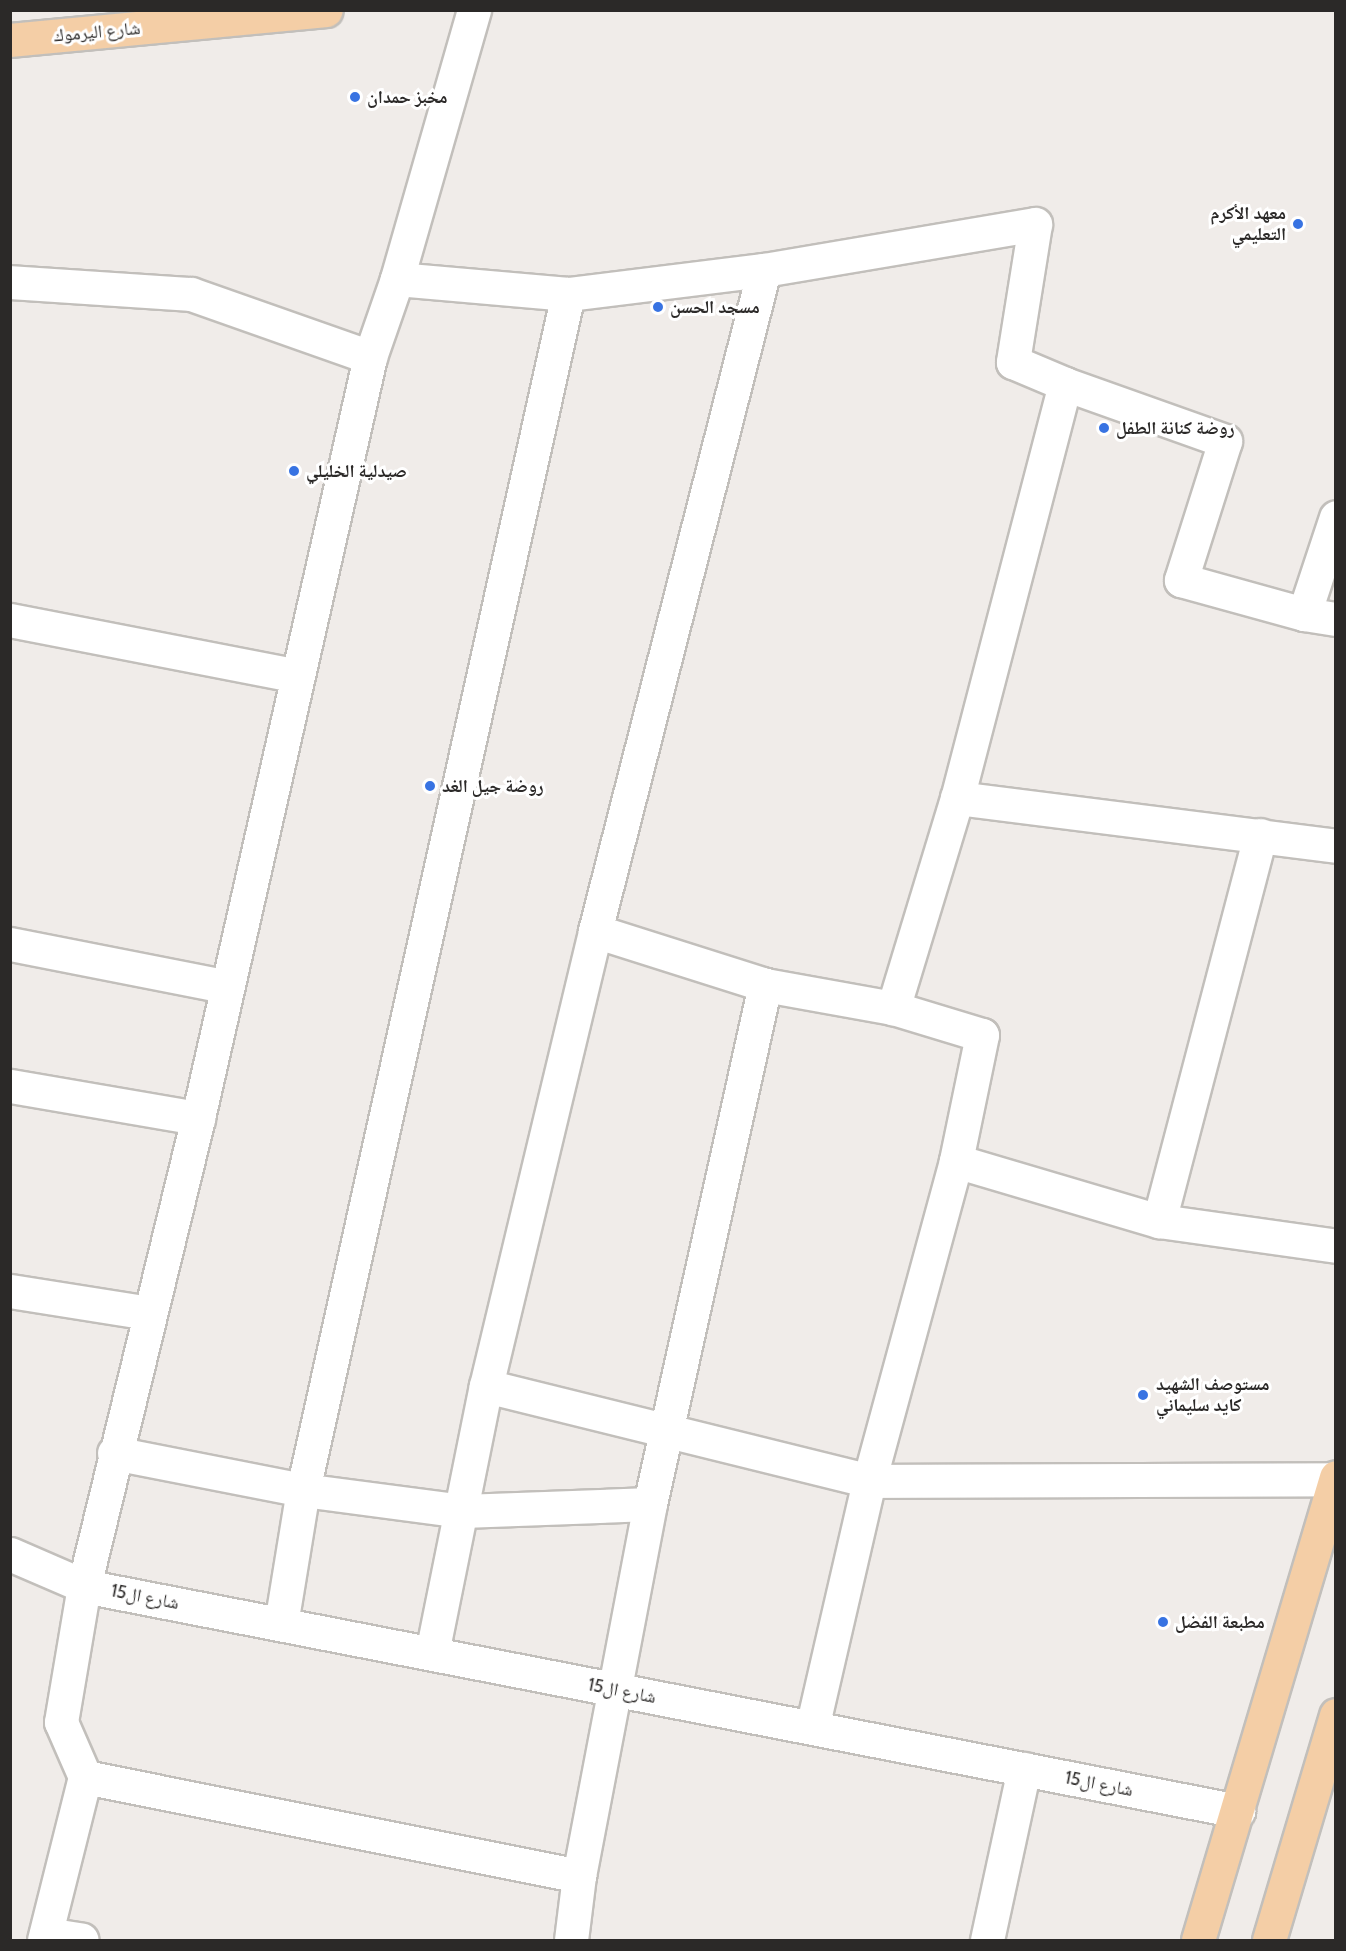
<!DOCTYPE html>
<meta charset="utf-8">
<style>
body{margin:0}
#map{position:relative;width:1346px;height:1951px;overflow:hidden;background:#f0ece9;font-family:Cabin,"Noto Naskh Arabic",sans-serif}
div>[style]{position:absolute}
.roads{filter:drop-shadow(2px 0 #c2bfbb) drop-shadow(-2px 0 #c2bfbb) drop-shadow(0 2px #c2bfbb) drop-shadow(0 -2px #c2bfbb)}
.minor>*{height:33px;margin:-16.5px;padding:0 16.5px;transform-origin:16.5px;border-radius:16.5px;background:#fff}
.secondary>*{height:33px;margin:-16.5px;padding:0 16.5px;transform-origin:16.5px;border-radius:16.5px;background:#fff}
.primary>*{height:33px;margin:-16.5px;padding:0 16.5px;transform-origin:16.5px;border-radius:16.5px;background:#f4cea6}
.dots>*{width:16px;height:16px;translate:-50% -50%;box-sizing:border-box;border:3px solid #fff;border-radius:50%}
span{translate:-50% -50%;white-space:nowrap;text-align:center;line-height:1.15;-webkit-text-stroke:6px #fff;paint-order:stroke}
.street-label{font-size:18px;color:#2b2928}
.poi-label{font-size:18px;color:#2b2928;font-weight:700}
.left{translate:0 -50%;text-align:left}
.right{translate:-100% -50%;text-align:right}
.frame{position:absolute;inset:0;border:12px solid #2b2928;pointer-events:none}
</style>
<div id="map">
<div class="roads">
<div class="minor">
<div style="left:474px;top:10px;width:280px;rotate:106deg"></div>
<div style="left:397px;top:279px;width:83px;rotate:109.1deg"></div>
<div style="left:370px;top:357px;width:780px;rotate:102.74deg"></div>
<div style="left:198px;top:1118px;width:482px;rotate:103.7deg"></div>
<div style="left:84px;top:1586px;width:138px;rotate:99.6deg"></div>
<div style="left:61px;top:1722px;width:60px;rotate:66.4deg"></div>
<div style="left:85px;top:1777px;width:504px;rotate:11.33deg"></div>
<div style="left:397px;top:279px;width:172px;rotate:5deg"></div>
<div style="left:568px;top:294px;width:197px;rotate:-7deg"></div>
<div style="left:764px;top:270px;width:275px;rotate:-9.6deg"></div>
<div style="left:1035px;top:224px;width:140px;rotate:99.1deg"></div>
<div style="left:1013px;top:362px;width:56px;rotate:22.9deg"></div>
<div style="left:1065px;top:384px;width:428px;rotate:104.6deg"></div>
<div style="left:957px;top:798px;width:220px;rotate:106.9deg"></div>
<div style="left:10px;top:282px;width:181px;rotate:3.8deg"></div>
<div style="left:191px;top:294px;width:190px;rotate:19.4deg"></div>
<div style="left:1065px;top:384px;width:170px;rotate:19.6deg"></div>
<div style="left:1225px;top:441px;width:146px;rotate:107.6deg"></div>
<div style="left:1181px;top:580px;width:128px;rotate:15.5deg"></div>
<div style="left:1304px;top:614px;width:32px;rotate:9deg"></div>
<div style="left:1304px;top:614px;width:102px;rotate:-71.7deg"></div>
<div style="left:10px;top:620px;width:293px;rotate:11deg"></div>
<div style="left:957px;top:798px;width:382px;rotate:7.2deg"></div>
<div style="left:595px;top:931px;width:178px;rotate:17.6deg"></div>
<div style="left:765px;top:985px;width:130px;rotate:10.2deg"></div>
<div style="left:893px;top:1008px;width:93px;rotate:16.9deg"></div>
<div style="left:982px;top:1035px;width:129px;rotate:101.7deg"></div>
<div style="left:956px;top:1161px;width:332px;rotate:105.2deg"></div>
<div style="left:869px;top:1481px;width:253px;rotate:103deg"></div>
<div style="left:10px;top:944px;width:219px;rotate:11.1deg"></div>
<div style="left:10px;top:1086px;width:191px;rotate:9.7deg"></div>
<div style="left:956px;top:1161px;width:212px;rotate:16.5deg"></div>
<div style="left:1159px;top:1221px;width:179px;rotate:8deg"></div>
<div style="left:1159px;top:1221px;width:399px;rotate:-75.3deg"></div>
<div style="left:10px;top:1291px;width:141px;rotate:9deg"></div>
<div style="left:486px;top:1386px;width:395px;rotate:13.9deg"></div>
<div style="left:869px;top:1481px;width:466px;rotate:-0.2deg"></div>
<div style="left:114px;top:1453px;width:193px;rotate:11.1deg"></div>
<div style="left:303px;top:1490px;width:160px;rotate:7.5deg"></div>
<div style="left:462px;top:1511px;width:188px;rotate:-2.1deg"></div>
<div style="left:281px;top:1624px;width:136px;rotate:-80.7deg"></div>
<div style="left:303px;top:1490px;width:1225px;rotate:-77.51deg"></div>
<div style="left:432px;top:1653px;width:272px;rotate:-78.6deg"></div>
<div style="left:486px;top:1386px;width:468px;rotate:-76.5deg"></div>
<div style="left:595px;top:931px;width:682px;rotate:-75.66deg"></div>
<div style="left:46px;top:1934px;width:36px;rotate:9deg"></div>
<div style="left:44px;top:1940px;width:168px;rotate:-75.9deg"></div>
<div style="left:571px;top:1940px;width:64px;rotate:-82.9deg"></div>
<div style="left:579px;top:1876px;width:379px;rotate:-79.2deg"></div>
<div style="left:650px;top:1504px;width:532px;rotate:-77.51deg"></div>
<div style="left:987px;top:1940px;width:175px;rotate:-77.8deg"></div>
</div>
<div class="secondary">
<div style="left:10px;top:1554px;width:81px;rotate:23.4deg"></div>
<div style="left:84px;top:1586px;width:1176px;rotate:11.03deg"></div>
</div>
<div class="primary">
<div style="left:10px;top:40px;width:317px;rotate:-5.4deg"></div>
<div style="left:1198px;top:1940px;width:483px;rotate:-73.4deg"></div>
<div style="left:1269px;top:1940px;width:235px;rotate:-73.4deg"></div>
</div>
</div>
<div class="dots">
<div style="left:355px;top:97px;background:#3873e2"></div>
<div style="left:1298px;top:224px;background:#3873e2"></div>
<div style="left:658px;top:307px;background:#3873e2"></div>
<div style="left:1104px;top:428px;background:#3873e2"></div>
<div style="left:294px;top:471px;background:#3873e2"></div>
<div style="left:430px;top:786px;background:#3873e2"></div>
<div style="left:1143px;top:1395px;background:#3873e2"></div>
<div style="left:1163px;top:1622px;background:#3873e2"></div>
</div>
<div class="street-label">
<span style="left:97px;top:32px;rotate:-5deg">شارع اليرموك</span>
<span style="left:145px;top:1597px;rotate:11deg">شارع ال15</span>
<span style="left:622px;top:1691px;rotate:11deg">شارع ال15</span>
<span style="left:1099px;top:1784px;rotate:11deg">شارع ال15</span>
</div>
<div class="poi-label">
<span class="left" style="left:367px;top:97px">مخبز حمدان</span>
<span class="right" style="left:1286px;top:224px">معهد الأكرم<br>التعليمي</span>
<span class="left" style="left:670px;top:307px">مسجد الحسن</span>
<span class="left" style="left:1116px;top:428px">روضة كنانة الطفل</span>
<span class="left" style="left:306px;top:471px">صيدلية الخليلي</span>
<span class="left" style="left:442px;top:786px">روضة جيل الغد</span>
<span class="left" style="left:1156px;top:1395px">مستوصف الشهيد<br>كايد سليماني</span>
<span class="left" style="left:1175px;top:1622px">مطبعة الفضل</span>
</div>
<div class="frame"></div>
</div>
